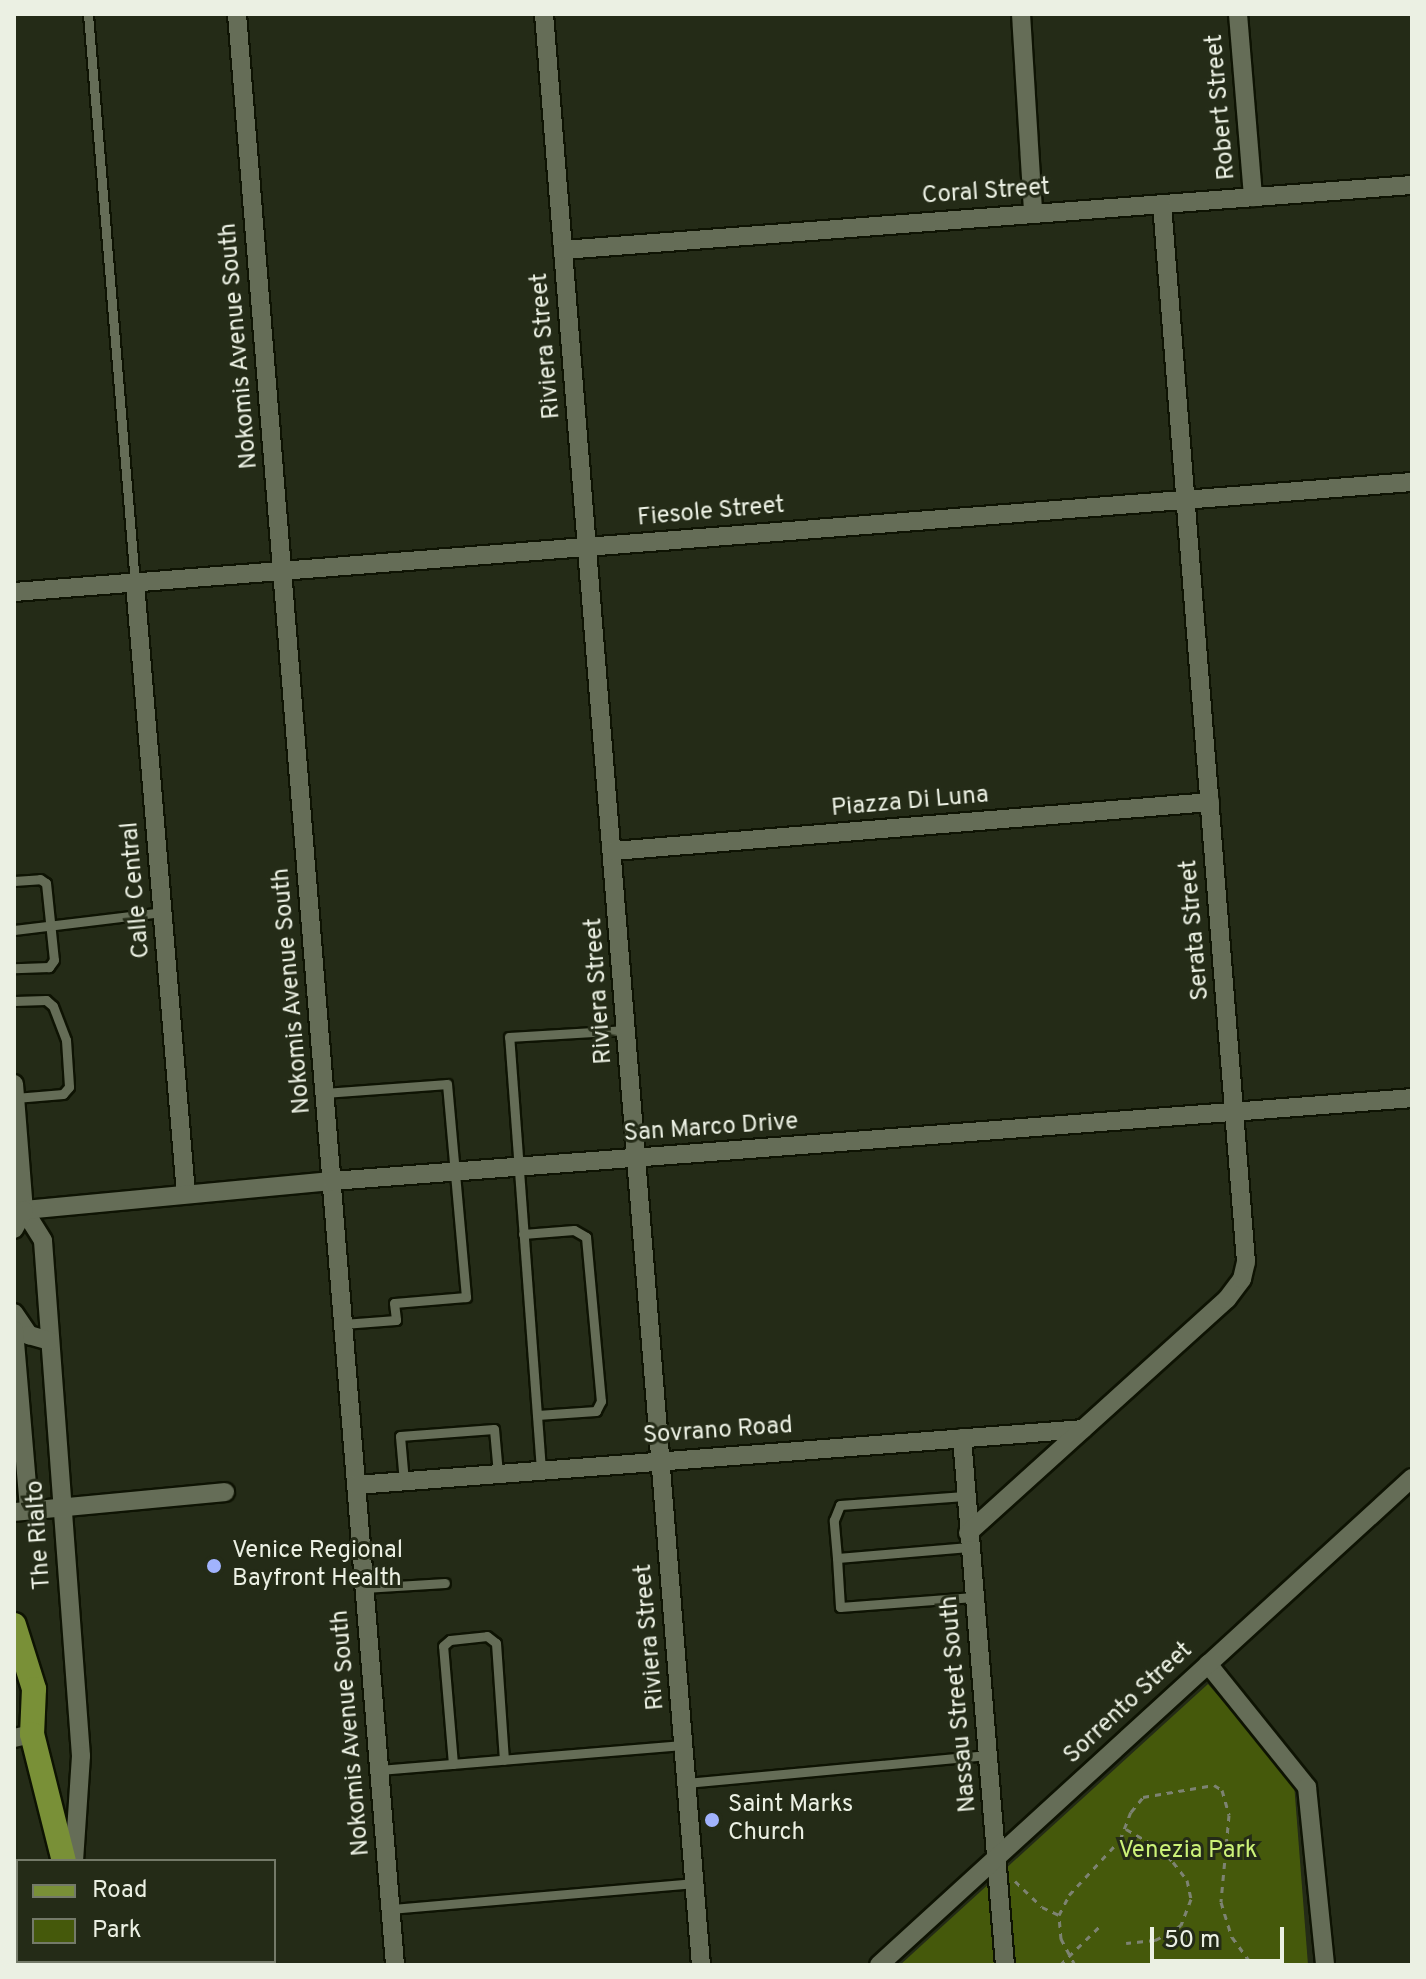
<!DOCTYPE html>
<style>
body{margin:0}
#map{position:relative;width:1426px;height:1979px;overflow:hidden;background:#242b17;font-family:Overpass,sans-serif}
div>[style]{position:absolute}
.green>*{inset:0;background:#45590b}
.path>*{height:3px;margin-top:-1.5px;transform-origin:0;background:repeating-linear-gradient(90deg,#7d8372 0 6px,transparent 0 12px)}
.roads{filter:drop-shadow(2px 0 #0e1303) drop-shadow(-2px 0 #0e1303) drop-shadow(0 2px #0e1303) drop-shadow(0 -2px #0e1303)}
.service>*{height:9px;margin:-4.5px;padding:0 4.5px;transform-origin:4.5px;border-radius:4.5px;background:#656d57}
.minor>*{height:18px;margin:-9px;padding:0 9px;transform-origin:9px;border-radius:9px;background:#656d57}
.primary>*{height:24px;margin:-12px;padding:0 12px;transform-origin:12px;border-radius:12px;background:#799037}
.dots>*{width:22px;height:22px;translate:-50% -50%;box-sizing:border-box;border:4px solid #242b17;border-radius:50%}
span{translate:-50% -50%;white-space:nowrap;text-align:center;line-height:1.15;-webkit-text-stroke:6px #242b17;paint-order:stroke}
.street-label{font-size:24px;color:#ebf0e3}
.poi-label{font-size:24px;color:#ebf0e3}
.left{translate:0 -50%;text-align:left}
.park-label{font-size:24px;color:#ccf278}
.frame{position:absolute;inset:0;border:16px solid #ebf0e3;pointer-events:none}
.legend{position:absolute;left:16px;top:1859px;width:260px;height:104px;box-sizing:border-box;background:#242b17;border:2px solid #747a69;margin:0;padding:10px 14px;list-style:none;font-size:24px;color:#ebf0e3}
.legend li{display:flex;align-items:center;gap:16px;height:40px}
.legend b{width:40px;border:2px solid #747a69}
.scale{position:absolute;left:1150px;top:1927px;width:134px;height:36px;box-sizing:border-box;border:4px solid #ebf0e3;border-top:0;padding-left:10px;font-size:24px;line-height:28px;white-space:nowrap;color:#ebf0e3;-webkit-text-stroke:6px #242b17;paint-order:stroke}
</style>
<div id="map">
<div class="green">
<div style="clip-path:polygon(1208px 1684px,1294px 1783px,1308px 1965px,900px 1965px)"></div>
</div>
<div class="path">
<div style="left:1126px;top:1829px;width:38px;rotate:30deg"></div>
<div style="left:1159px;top:1848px;width:20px;rotate:45deg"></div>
<div style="left:1173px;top:1862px;width:23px;rotate:52deg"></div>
<div style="left:1187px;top:1880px;width:19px;rotate:78deg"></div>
<div style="left:1191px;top:1899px;width:28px;rotate:111deg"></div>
<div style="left:1181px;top:1925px;width:12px;rotate:145deg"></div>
<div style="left:1171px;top:1932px;width:18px;rotate:153deg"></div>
<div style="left:1155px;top:1940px;width:29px;rotate:174deg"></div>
<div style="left:1015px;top:1881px;width:37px;rotate:44deg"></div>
<div style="left:1042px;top:1907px;width:19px;rotate:25deg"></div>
<div style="left:14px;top:1953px;width:4px;rotate:14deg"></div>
<div style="left:45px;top:1961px;width:4px;rotate:14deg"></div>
<div style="left:1060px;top:1965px;width:56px;rotate:-44.3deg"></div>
<div style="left:1075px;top:1965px;width:30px;rotate:-118deg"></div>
<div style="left:1061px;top:1939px;width:24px;rotate:-95deg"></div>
<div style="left:1059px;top:1915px;width:22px;rotate:-63deg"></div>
<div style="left:1069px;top:1895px;width:75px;rotate:-47.2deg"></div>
<div style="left:1120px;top:1840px;width:30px;rotate:-69deg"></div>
<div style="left:1131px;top:1812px;width:19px;rotate:-51deg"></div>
<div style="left:1143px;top:1797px;width:72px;rotate:-9.6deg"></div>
<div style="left:1214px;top:1785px;width:9px;rotate:32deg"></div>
<div style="left:1222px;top:1790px;width:26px;rotate:74deg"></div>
<div style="left:1229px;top:1815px;width:87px;rotate:95.3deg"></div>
<div style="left:1221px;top:1902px;width:37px;rotate:73deg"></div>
<div style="left:1232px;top:1937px;width:34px;rotate:54deg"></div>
</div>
<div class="roads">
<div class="service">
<div style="left:88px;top:14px;width:571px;rotate:85.28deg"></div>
<div style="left:14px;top:881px;width:26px;rotate:-4deg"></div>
<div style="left:40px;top:879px;width:7px;rotate:34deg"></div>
<div style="left:46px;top:883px;width:77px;rotate:84.1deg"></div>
<div style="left:54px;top:960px;width:9px;rotate:126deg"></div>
<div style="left:49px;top:967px;width:35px;rotate:178deg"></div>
<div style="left:14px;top:930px;width:149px;rotate:-6.9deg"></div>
<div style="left:14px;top:1001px;width:32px;rotate:-2deg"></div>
<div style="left:46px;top:1000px;width:9px;rotate:41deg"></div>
<div style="left:53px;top:1006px;width:36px;rotate:69deg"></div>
<div style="left:66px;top:1040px;width:47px;rotate:86.3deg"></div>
<div style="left:69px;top:1087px;width:9px;rotate:131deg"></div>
<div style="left:63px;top:1094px;width:48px;rotate:175.2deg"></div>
<div style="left:325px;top:1093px;width:122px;rotate:-4.2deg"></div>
<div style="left:447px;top:1084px;width:214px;rotate:84.9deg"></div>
<div style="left:466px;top:1297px;width:72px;rotate:175.2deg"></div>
<div style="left:394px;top:1303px;width:17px;rotate:83deg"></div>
<div style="left:396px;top:1320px;width:53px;rotate:175.7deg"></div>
<div style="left:523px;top:1234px;width:51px;rotate:-4.5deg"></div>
<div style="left:574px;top:1230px;width:14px;rotate:30deg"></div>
<div style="left:586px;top:1237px;width:165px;rotate:84.8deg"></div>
<div style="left:601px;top:1401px;width:11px;rotate:117deg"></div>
<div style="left:596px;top:1411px;width:59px;rotate:176.1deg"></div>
<div style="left:541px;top:1470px;width:434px;rotate:-94.2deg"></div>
<div style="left:509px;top:1037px;width:118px;rotate:-3.4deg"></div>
<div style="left:404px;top:1482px;width:46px;rotate:-95deg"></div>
<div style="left:400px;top:1436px;width:94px;rotate:-4.3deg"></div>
<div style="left:494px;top:1429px;width:45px;rotate:84.9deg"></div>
<div style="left:969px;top:1547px;width:132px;rotate:175.2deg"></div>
<div style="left:837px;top:1558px;width:49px;rotate:86.5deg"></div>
<div style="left:840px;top:1607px;width:134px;rotate:-4.3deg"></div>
<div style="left:837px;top:1558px;width:38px;rotate:-95deg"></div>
<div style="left:834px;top:1520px;width:16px;rotate:-68deg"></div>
<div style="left:840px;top:1505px;width:125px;rotate:-4.1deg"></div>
<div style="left:364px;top:1588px;width:81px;rotate:-3.5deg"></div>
<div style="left:453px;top:1764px;width:118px;rotate:-94.8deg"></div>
<div style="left:443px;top:1646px;width:9px;rotate:-41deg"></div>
<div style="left:450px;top:1640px;width:37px;rotate:-6deg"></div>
<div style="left:487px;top:1636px;width:11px;rotate:38deg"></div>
<div style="left:496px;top:1643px;width:117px;rotate:86.1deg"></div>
<div style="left:379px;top:1770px;width:305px;rotate:-4.7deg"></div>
<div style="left:686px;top:1783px;width:303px;rotate:-5.3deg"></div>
<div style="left:391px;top:1909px;width:304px;rotate:-4.9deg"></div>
</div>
<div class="minor">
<div style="left:237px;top:14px;width:1957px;rotate:85.37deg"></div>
<div style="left:544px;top:14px;width:1957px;rotate:85.4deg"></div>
<div style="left:1021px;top:14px;width:199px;rotate:86.5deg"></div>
<div style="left:1238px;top:14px;width:184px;rotate:85.3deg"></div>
<div style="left:563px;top:250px;width:851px;rotate:-4.38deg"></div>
<div style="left:135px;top:583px;width:613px;rotate:85.23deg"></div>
<div style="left:14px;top:592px;width:1402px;rotate:-4.5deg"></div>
<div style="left:613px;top:851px;width:599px;rotate:-4.69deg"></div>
<div style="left:14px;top:1084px;width:126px;rotate:85.5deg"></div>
<div style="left:24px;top:1210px;width:36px;rotate:58deg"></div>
<div style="left:43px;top:1241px;width:516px;rotate:85.78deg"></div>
<div style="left:81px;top:1756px;width:105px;rotate:93.8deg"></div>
<div style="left:14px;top:1211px;width:319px;rotate:-5.4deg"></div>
<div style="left:332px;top:1181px;width:1083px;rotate:-4.39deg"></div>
<div style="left:14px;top:1229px;width:21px;rotate:-62deg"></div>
<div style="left:14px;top:1313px;width:27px;rotate:56deg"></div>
<div style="left:29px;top:1335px;width:22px;rotate:16deg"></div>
<div style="left:14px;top:1330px;width:181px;rotate:85.2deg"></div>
<div style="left:962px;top:1438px;width:529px;rotate:85.34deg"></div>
<div style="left:356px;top:1485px;width:729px;rotate:-4.4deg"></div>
<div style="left:14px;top:1512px;width:212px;rotate:-5.4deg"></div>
<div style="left:968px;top:1533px;width:349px;rotate:-42.1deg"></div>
<div style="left:1227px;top:1299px;width:25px;rotate:-53deg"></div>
<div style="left:1242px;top:1279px;width:17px;rotate:-77deg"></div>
<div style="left:1246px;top:1262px;width:1061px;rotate:-94.54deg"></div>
<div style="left:1208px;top:1664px;width:158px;rotate:51.2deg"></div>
<div style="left:1307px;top:1787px;width:179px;rotate:84.2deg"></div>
<div style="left:14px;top:1738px;width:18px;rotate:-13deg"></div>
<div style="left:879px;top:1965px;width:722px;rotate:-42.42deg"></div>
</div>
<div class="primary">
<div style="left:14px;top:1625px;width:67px;rotate:72.6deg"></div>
<div style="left:34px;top:1689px;width:45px;rotate:92.5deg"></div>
<div style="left:32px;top:1734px;width:131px;rotate:75.9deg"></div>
<div style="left:80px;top:1961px;width:4px;rotate:90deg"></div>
</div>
</div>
<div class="dots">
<div style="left:214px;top:1566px;background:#a1b3fd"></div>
<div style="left:712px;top:1820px;background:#a1b3fd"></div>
</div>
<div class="street-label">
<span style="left:1222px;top:107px;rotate:-95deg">Robert Street</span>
<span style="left:986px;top:193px;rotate:-4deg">Coral Street</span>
<span style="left:240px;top:346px;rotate:-95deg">Nokomis Avenue South</span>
<span style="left:547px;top:346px;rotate:-95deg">Riviera Street</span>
<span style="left:711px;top:513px;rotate:-5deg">Fiesole Street</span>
<span style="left:910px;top:803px;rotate:-5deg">Piazza Di Luna</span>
<span style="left:137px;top:890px;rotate:-95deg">Calle Central</span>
<span style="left:1196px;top:930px;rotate:-95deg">Serata Street</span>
<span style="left:293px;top:991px;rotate:-95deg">Nokomis Avenue South</span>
<span style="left:600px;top:991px;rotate:-94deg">Riviera Street</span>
<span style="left:711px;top:1129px;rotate:-4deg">San Marco Drive</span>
<span style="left:718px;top:1432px;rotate:-4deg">Sovrano Road</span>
<span style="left:40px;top:1535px;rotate:-94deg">The Rialto</span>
<span style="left:651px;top:1637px;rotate:-95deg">Riviera Street</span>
<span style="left:960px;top:1704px;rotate:-95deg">Nassau Street South</span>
<span style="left:1129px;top:1704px;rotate:-43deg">Sorrento Street</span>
<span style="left:352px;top:1733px;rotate:-95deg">Nokomis Avenue South</span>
</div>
<div class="poi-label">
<span class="left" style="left:232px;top:1566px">Venice Regional<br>Bayfront Health</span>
<span class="left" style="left:728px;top:1820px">Saint Marks<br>Church</span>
</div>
<div class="park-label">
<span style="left:1188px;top:1852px">Venezia Park</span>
</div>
<div class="frame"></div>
<ul class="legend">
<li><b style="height:10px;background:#799037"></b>Road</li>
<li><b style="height:22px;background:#45590b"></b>Park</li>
</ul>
<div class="scale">50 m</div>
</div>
